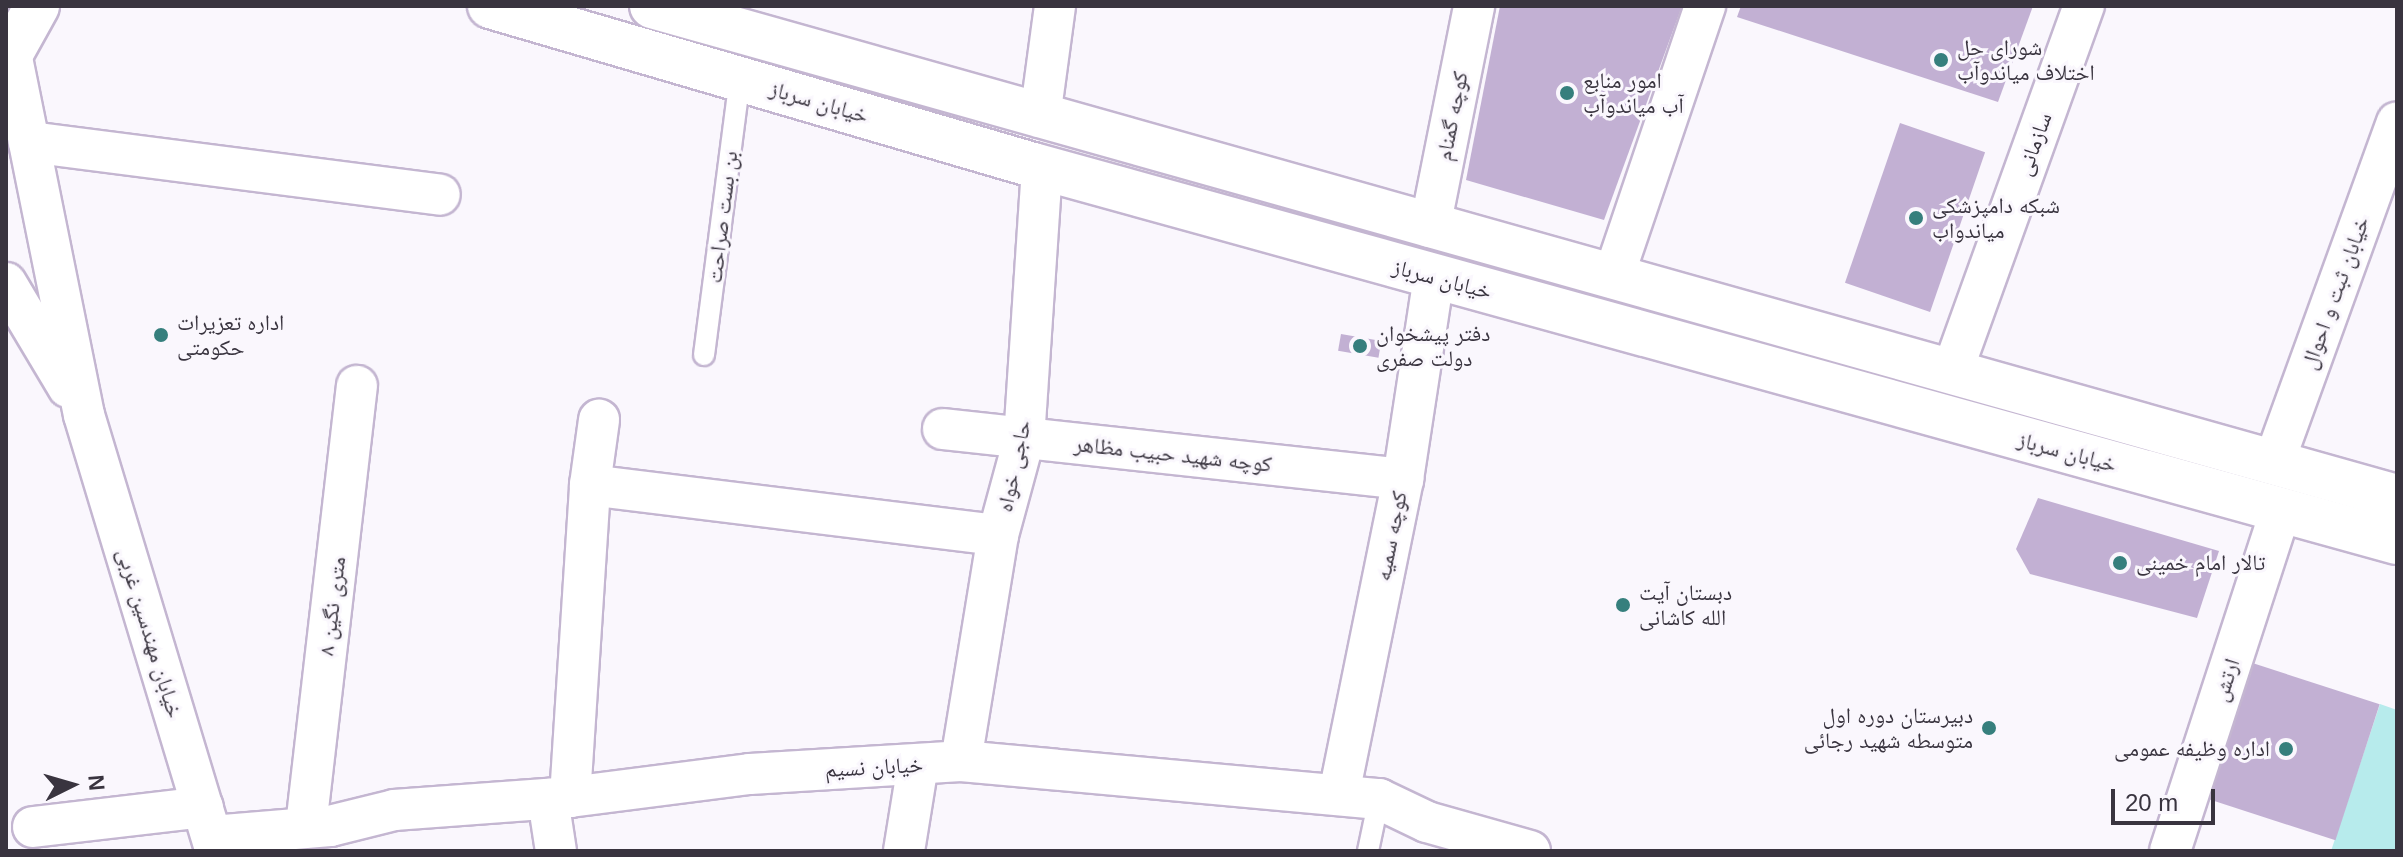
<!DOCTYPE html>
<meta charset="utf-8">
<style>
body{margin:0}
#map{position:relative;width:2403px;height:857px;overflow:hidden;background:#faf7fd;font-family:Helvetica,"Noto Naskh Arabic",sans-serif}
div>[style]{position:absolute}
.water>*{inset:0;background:#b7ebec}
.building>*{inset:0;background:#c2b0d3;transform-origin:0 0}
.roads{filter:drop-shadow(2px 0 #c4b6d1) drop-shadow(-2px 0 #c4b6d1) drop-shadow(0 2px #c4b6d1) drop-shadow(0 -2px #c4b6d1)}
.lane>*{height:20px;margin:-10px;padding:0 10px;transform-origin:10px;border-radius:10px;background:#fff}
.street>*{height:40px;margin:-20px;padding:0 20px;transform-origin:20px;border-radius:20px;background:#fff}
.secondary>*{height:44px;margin:-22px;padding:0 22px;transform-origin:22px;border-radius:22px;background:#fff}
.primary>*{height:44px;margin:-22px;padding:0 22px;transform-origin:22px;border-radius:22px;background:#fff}
.dots>*{width:22px;height:22px;translate:-50% -50%;box-sizing:border-box;border:4px solid #faf7fd;border-radius:50%}
span{translate:-50% -50%;white-space:nowrap;text-align:center;line-height:1.15;-webkit-text-stroke:6px #faf7fd;paint-order:stroke}
.poi-label{font-size:22px;color:#39343f}
.left{translate:0 -50%;text-align:left}
.right{translate:-100% -50%;text-align:right}
.street-label{font-size:22px;color:#39343f}
.frame{position:absolute;inset:0;border:8px solid #39343f;pointer-events:none}
.north{position:absolute;left:32px;top:745px;width:80px;height:80px;-webkit-text-stroke:6px #faf7fd;paint-order:stroke;rotate:85deg;font-size:22px;font-weight:700;line-height:32px;text-align:center;color:#39343f}
.north::after{content:'';display:block;margin:auto;width:28px;height:36px;background:#39343f;clip-path:polygon(50% 0,100% 100%,50% 72%,0 100%)}
.scale{position:absolute;left:2111px;top:789px;width:104px;height:36px;box-sizing:border-box;border:4px solid #39343f;border-top:0;padding-left:10px;font-size:24px;line-height:28px;white-space:nowrap;color:#39343f;-webkit-text-stroke:6px #faf7fd;paint-order:stroke}
</style>
<div id="map">
<div class="water">
<div style="clip-path:polygon(2380px 704px,2397px 710px,2397px 851px,2331px 851px)"></div>
</div>
<div class="building">
<div style="clip-path:polygon(1500px 6px,1682px 6px,1604px 220px,1466px 180px)"></div>
<div style="clip-path:polygon(1741px 6px,2033px 6px,1998px 102px,1737px 17px)"></div>
<div style="left:1900px;top:123px;width:90px;height:169px;rotate:19deg"></div>
<div style="left:1341px;top:334px;width:41px;height:17px;rotate:10deg"></div>
<div style="clip-path:polygon(2038px 498px,2219px 551px,2197px 618px,2030px 574px,2016px 549px)"></div>
<div style="left:2237px;top:658px;width:150px;height:143px;rotate:18deg"></div>
</div>
<div class="roads">
<div class="lane">
<div style="left:704px;top:355px;width:278px;rotate:-82.6deg"></div>
<div style="left:1368px;top:851px;width:53px;rotate:-78.1deg"></div>
</div>
<div class="street">
<div style="left:11px;top:53px;width:369px;rotate:78.6deg"></div>
<div style="left:84px;top:415px;width:456px;rotate:73.2deg"></div>
<div style="left:1040px;top:117px;width:112px;rotate:-82.3deg"></div>
<div style="left:29px;top:142px;width:414px;rotate:7.3deg"></div>
<div style="left:1430px;top:227px;width:225px;rotate:-78.7deg"></div>
<div style="left:1613px;top:278px;width:287px;rotate:-71.3deg"></div>
<div style="left:6px;top:283px;width:121px;rotate:59.2deg"></div>
<div style="left:1952px;top:372px;width:389px;rotate:-70.2deg"></div>
<div style="left:943px;top:429px;width:463px;rotate:6.2deg"></div>
<div style="left:2274px;top:462px;width:361px;rotate:-70.1deg"></div>
<div style="left:590px;top:485px;width:411px;rotate:7deg"></div>
<div style="left:961px;top:761px;width:229px;rotate:-80.7deg"></div>
<div style="left:998px;top:535px;width:99px;rotate:-74.8deg"></div>
<div style="left:1024px;top:439px;width:273px;rotate:-86.2deg"></div>
<div style="left:1339px;top:794px;width:321px;rotate:-78.5deg"></div>
<div style="left:1403px;top:479px;width:204px;rotate:-81.3deg"></div>
<div style="left:570px;top:797px;width:313px;rotate:-86.3deg"></div>
<div style="left:590px;top:485px;width:66px;rotate:-82.1deg"></div>
<div style="left:548px;top:799px;width:53px;rotate:81.3deg"></div>
<div style="left:306px;top:826px;width:443px;rotate:-83.4deg"></div>
<div style="left:33px;top:827px;width:171px;rotate:-6.7deg"></div>
<div style="left:212px;top:836px;width:118px;rotate:-4.8deg"></div>
<div style="left:330px;top:826px;width:66px;rotate:-14deg"></div>
<div style="left:394px;top:810px;width:176px;rotate:-4.2deg"></div>
<div style="left:570px;top:797px;width:181px;rotate:-7.3deg"></div>
<div style="left:750px;top:774px;width:211px;rotate:-3.5deg"></div>
<div style="left:961px;top:761px;width:420px;rotate:5.2deg"></div>
<div style="left:1379px;top:799px;width:53px;rotate:25.6deg"></div>
<div style="left:1427px;top:822px;width:107px;rotate:15.7deg"></div>
<div style="left:904px;top:851px;width:87px;rotate:-80.8deg"></div>
<div style="left:2170px;top:851px;width:360px;rotate:-72deg"></div>
</div>
<div class="secondary">
<div style="left:490px;top:6px;width:566px;rotate:16.32deg"></div>
<div style="left:1033px;top:165px;width:1415px;rotate:15.45deg"></div>
<div style="left:652px;top:6px;width:1813px;rotate:15.72deg"></div>
</div>
<div class="primary">
<div style="left:6px;top:62px;width:64px;rotate:-61deg"></div>
</div>
</div>
<div class="dots">
<div style="left:1941px;top:60px;background:#367f7d"></div>
<div style="left:1567px;top:93px;background:#367f7d"></div>
<div style="left:1916px;top:218px;background:#367f7d"></div>
<div style="left:161px;top:335px;background:#367f7d"></div>
<div style="left:1360px;top:346px;background:#367f7d"></div>
<div style="left:2120px;top:563px;background:#367f7d"></div>
<div style="left:1623px;top:605px;background:#367f7d"></div>
<div style="left:1989px;top:728px;background:#367f7d"></div>
<div style="left:2286px;top:749px;background:#367f7d"></div>
</div>
<div class="poi-label">
<span class="left" style="left:1957px;top:60px">شورای حل<br>اختلاف میاندوآب</span>
<span class="left" style="left:1583px;top:93px">امور منابع<br>آب میاندوآب</span>
<span class="left" style="left:1932px;top:218px">شبکه دامپزشکی<br>میاندواب</span>
<span class="left" style="left:177px;top:335px">اداره تعزیرات<br>حکومتی</span>
<span class="left" style="left:1376px;top:346px">دفتر پیشخوان<br>دولت صفری</span>
<span class="left" style="left:2136px;top:563px">تالار امام خمینی</span>
<span class="left" style="left:1639px;top:605px">دبستان آیت<br>الله کاشانی</span>
<span class="right" style="left:1973px;top:728px">دبیرستان دوره اول<br>متوسطه شهید رجائی</span>
<span class="right" style="left:2270px;top:749px">اداره وظیفه عمومی</span>
</div>
<div class="street-label">
<span style="left:819px;top:102px;rotate:16deg">خیابان سرباز</span>
<span style="left:1452px;top:116px;rotate:-79deg">کوچه گمنام</span>
<span style="left:2034px;top:144px;rotate:-70deg">سازمانی</span>
<span style="left:722px;top:217px;rotate:-83deg">بن بست صراحت</span>
<span style="left:1442px;top:279px;rotate:15deg">خیابان سرباز</span>
<span style="left:2335px;top:293px;rotate:-70deg">خیابان ثبت و احوال</span>
<span style="left:2067px;top:452px;rotate:15deg">خیابان سرباز</span>
<span style="left:1173px;top:454px;rotate:6deg">کوچه شهید حبیب مظاهر</span>
<span style="left:1014px;top:466px;rotate:-78deg">حاجی خواه</span>
<span style="left:1391px;top:536px;rotate:-79deg">کوچه سمیه</span>
<span style="left:332px;top:606px;rotate:-83deg">۸ متری نگین</span>
<span style="left:150px;top:633px;rotate:73deg">خیابان مهندسین غربی</span>
<span style="left:2226px;top:680px;rotate:-72deg">ارتش</span>
<span style="left:874px;top:767px;rotate:-3deg">خیابان نسیم</span>
</div>
<div class="frame"></div>
<div class="north">N</div>
<div class="scale">20 m</div>
</div>
